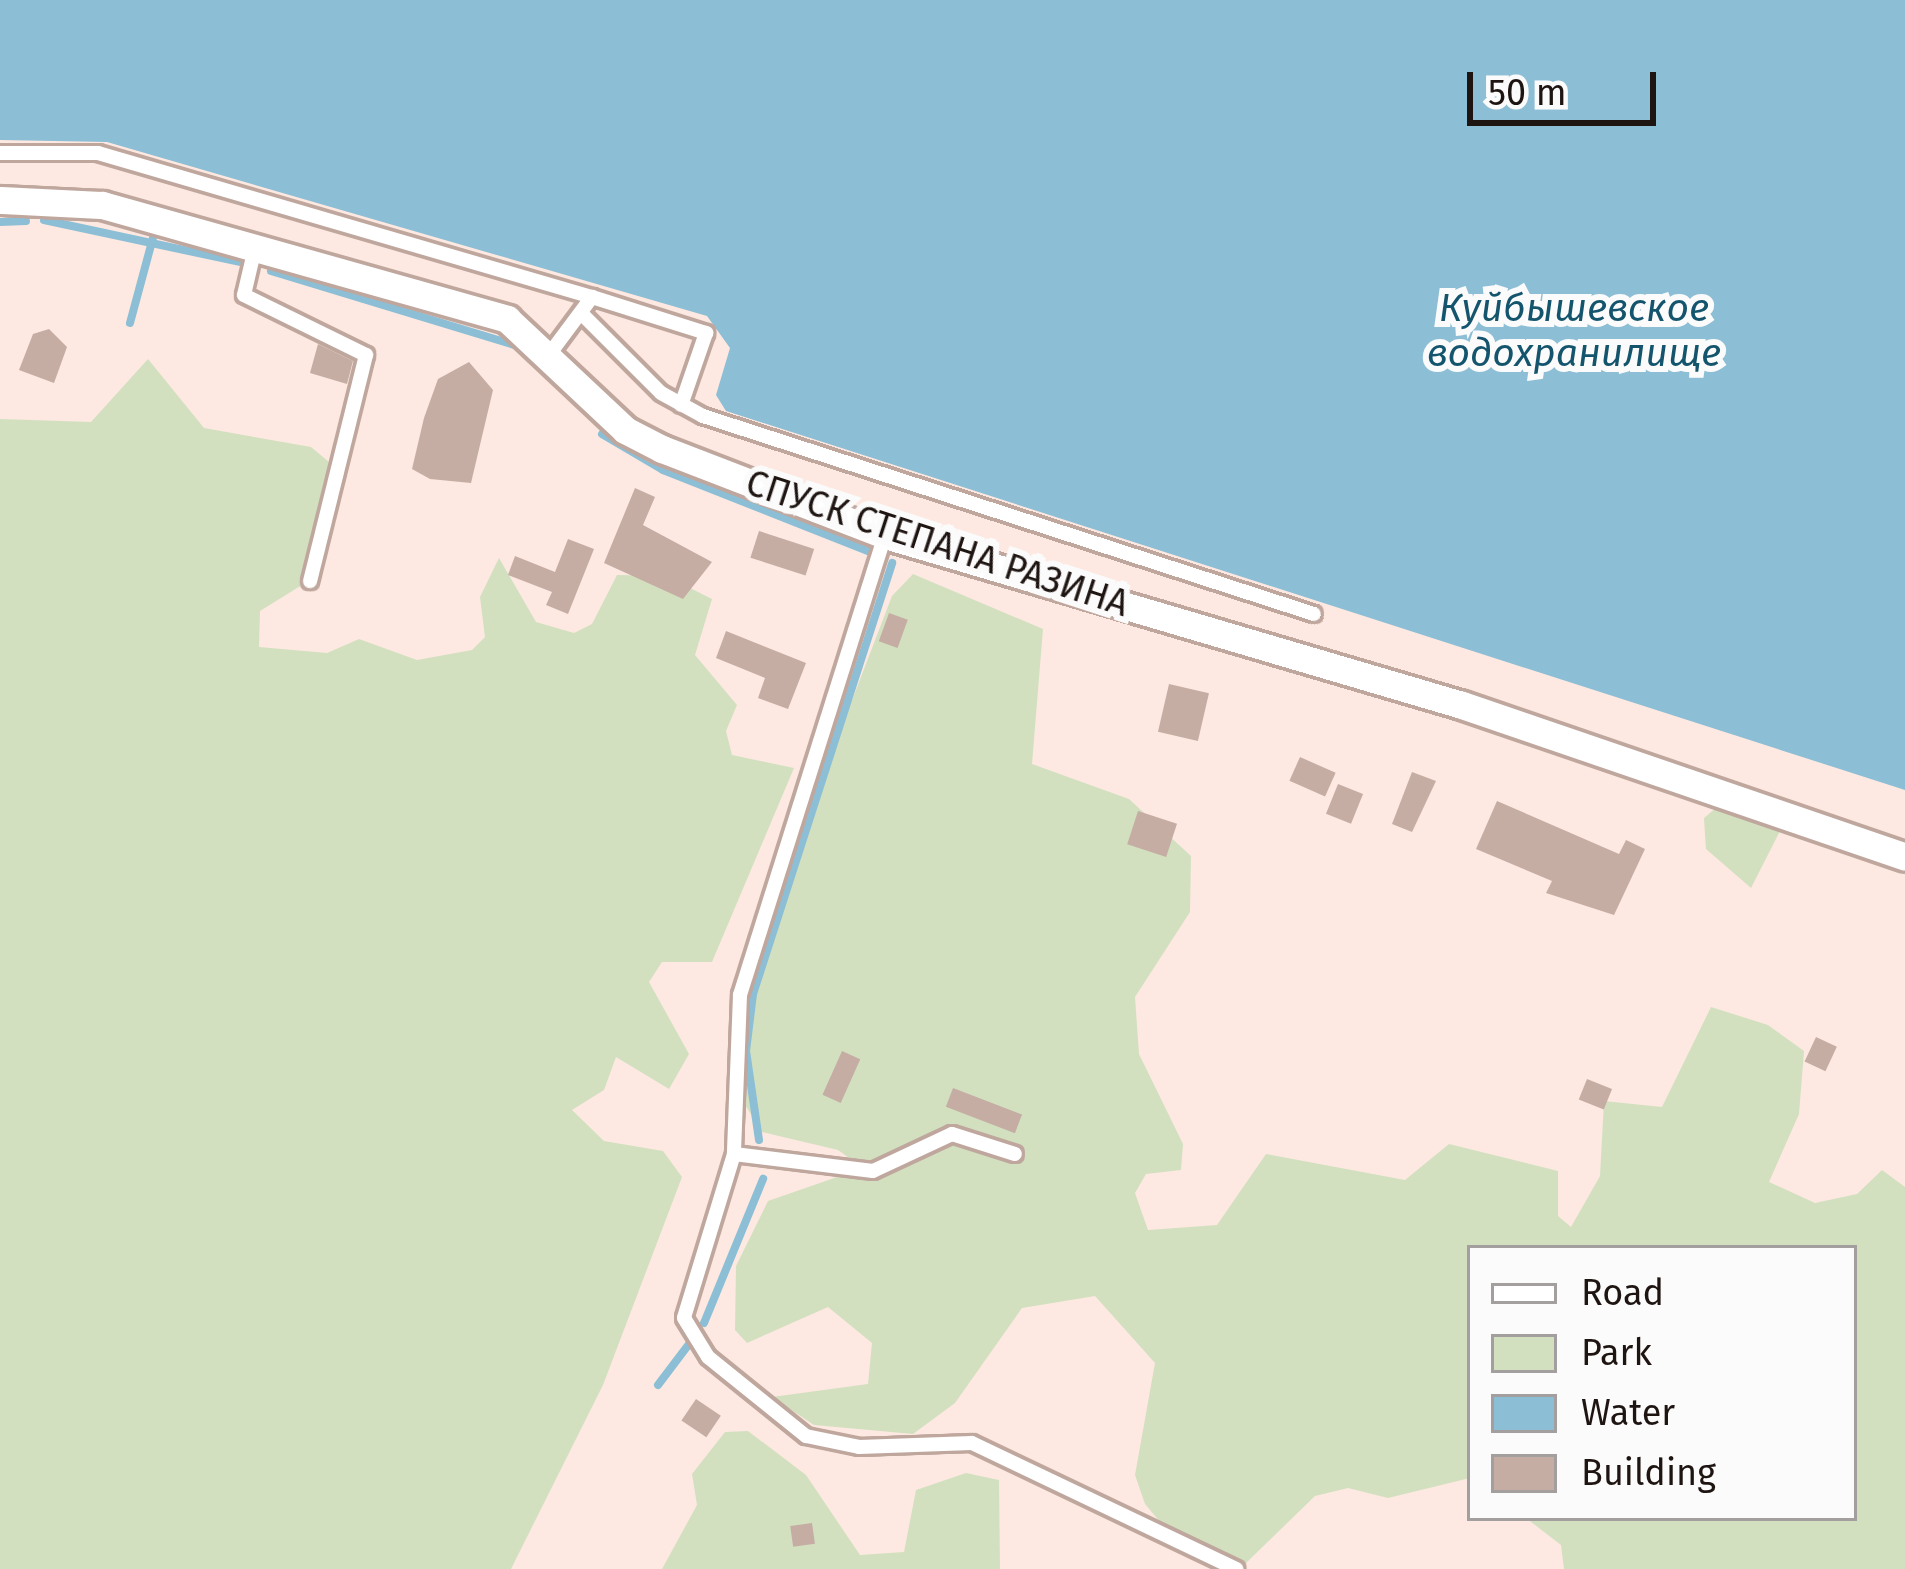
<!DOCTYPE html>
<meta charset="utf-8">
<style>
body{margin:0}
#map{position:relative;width:1905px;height:1569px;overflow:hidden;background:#fde9e1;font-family:"Fira Sans",sans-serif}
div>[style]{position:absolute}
.green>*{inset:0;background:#d2e0bf}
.water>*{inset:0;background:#8cbed5}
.stream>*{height:8px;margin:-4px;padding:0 4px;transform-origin:4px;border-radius:4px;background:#8cbed5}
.building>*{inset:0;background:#c5ada4;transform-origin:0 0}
.roads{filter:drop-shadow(3px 0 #bfa79e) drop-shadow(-3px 0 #bfa79e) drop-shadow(0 3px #bfa79e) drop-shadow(0 -3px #bfa79e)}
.service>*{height:14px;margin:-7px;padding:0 7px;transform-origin:7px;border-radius:7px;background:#fff}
.minor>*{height:27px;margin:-13.5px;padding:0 13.5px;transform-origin:13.5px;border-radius:13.5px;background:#fff}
span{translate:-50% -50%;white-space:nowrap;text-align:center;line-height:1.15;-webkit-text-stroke:12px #fbfbfb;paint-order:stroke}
.street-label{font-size:36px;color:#1e1512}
.water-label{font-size:39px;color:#14556d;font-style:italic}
.legend{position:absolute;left:1467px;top:1245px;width:390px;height:276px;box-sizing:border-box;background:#fbfbfb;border:3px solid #a39f9e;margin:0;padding:15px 21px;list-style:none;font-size:36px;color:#1e1512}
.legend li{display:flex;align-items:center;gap:24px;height:60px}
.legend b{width:60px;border:3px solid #a39f9e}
.scale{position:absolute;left:1467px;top:72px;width:189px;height:54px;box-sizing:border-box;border:6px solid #1e1512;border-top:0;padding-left:15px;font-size:36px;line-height:42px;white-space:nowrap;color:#1e1512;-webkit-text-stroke:9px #fbfbfb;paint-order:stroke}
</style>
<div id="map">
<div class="green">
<div style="clip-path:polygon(148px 359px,204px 428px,311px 447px,329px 462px,302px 585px,260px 611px,259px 647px,327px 653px,359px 639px,417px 660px,472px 650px,485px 637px,480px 597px,499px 558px,536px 622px,574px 633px,592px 624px,617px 575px,666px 576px,712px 599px,695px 655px,737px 705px,726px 731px,732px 755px,794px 768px,712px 962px,662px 962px,649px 982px,689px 1054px,669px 1089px,616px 1057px,604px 1090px,572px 1110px,604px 1141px,663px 1151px,682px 1177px,603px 1385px,511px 1569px,0 1569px,0 419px,91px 422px)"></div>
<div style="clip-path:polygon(913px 574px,1043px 629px,1032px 764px,1129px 799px,1191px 856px,1190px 912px,1135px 997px,1139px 1054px,1183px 1144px,1181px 1170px,1146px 1174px,1135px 1193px,1148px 1230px,1217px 1225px,1266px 1154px,1405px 1180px,1449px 1144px,1558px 1171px,1558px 1216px,1571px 1227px,1600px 1176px,1604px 1101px,1662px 1107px,1711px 1007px,1768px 1025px,1804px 1051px,1799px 1114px,1769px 1182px,1815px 1203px,1857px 1194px,1882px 1170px,1905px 1187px,1905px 1569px,1564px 1569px,1561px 1545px,1526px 1518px,1854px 1518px,1854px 1248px,1470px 1248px,1470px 1478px,1388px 1498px,1348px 1488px,1315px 1496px,1245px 1564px,1166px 1529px,1145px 1504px,1135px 1475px,1155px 1363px,1095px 1296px,1022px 1308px,955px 1403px,913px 1434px,814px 1425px,772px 1397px,868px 1384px,872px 1343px,828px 1307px,747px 1343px,735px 1330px,736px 1266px,768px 1201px,863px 1168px,838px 1150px,762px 1132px,742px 1100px,756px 986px,798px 841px,892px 596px)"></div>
<div style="clip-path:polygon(1716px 808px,1780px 831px,1751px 888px,1706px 849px,1704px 818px)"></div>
<div style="clip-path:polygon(748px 1431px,806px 1475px,860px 1555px,904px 1552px,916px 1490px,966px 1473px,999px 1480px,1000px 1569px,662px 1569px,697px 1505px,692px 1474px,725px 1432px)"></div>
</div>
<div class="water">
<div style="clip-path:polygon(0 0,1905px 0,1905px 790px,726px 411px,716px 395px,730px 348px,707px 316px,107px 142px,0 140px)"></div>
</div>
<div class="stream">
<div style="left:44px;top:220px;width:200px;rotate:12.1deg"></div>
<div style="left:0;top:222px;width:26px;rotate:-2deg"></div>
<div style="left:271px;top:271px;width:261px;rotate:16.9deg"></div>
<div style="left:130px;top:323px;width:88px;rotate:-74.9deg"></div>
<div style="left:602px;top:434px;width:71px;rotate:30.5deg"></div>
<div style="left:663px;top:470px;width:223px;rotate:21.6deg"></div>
<div style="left:759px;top:1140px;width:90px;rotate:-98.3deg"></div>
<div style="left:746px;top:1051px;width:57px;rotate:-83deg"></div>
<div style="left:753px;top:994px;width:453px;rotate:-72.1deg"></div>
<div style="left:704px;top:1323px;width:156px;rotate:-67.7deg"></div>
<div style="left:658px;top:1385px;width:56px;rotate:-52.9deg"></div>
</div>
<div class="building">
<div style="clip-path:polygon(49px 329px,67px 347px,54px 383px,19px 370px,33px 334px)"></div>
<div style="clip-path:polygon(318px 344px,353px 361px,347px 384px,310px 373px)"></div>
<div style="clip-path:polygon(469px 362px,493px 390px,471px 483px,430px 479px,412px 469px,424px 418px,438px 379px)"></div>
<div style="clip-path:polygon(635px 488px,655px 497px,643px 525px,712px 562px,683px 599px,604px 563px)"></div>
<div style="left:759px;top:531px;width:58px;height:28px;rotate:18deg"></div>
<div style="clip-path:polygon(568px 539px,594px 549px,568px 614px,546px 605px,552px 592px,508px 575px,515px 556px,555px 572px)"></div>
<div style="left:889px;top:613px;width:20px;height:30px;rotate:20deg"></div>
<div style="clip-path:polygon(726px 631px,806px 663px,788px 709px,758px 698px,765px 678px,716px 658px)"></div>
<div style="left:1169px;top:684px;width:41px;height:49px;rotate:13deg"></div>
<div style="left:1300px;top:757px;width:39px;height:26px;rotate:24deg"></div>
<div style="clip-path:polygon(1412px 772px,1436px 781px,1412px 832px,1392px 824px)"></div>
<div style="left:1338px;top:784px;width:27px;height:32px;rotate:22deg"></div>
<div style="clip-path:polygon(1497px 801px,1619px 854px,1626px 840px,1645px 849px,1614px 915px,1546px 893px,1552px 881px,1476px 849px)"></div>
<div style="left:1138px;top:811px;width:41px;height:35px;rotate:18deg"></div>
<div style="left:1816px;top:1037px;width:23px;height:27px;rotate:25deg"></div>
<div style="left:842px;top:1051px;width:20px;height:48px;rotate:24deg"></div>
<div style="left:1587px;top:1079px;width:27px;height:22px;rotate:22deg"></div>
<div style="left:953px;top:1088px;width:74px;height:20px;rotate:21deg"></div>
<div style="left:696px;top:1399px;width:30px;height:26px;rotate:34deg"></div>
<div style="left:812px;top:1523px;width:21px;height:22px;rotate:82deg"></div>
</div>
<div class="roads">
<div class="service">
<div style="left:0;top:153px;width:98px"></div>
<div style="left:98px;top:153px;width:515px;rotate:16.25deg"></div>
<div style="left:255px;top:248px;width:48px;rotate:103.2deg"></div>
<div style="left:244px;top:295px;width:136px;rotate:26.2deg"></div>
<div style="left:366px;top:355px;width:233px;rotate:103.9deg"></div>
<div style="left:585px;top:317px;width:107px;rotate:45deg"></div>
<div style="left:661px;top:393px;width:48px;rotate:28.7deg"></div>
<div style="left:703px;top:416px;width:642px;rotate:17.96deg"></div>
<div style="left:551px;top:352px;width:69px;rotate:-53.3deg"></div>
<div style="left:592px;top:297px;width:120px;rotate:17.5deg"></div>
<div style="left:706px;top:333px;width:76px;rotate:109.1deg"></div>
<div style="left:885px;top:535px;width:482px;rotate:107.5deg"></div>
<div style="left:740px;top:995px;width:159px;rotate:92.2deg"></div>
<div style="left:734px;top:1154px;width:171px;rotate:107deg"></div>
<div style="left:684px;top:1318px;width:46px;rotate:58.4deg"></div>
<div style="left:708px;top:1357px;width:126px;rotate:38.9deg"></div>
<div style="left:806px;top:1436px;width:54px;rotate:11.7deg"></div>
<div style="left:859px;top:1447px;width:113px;rotate:-2deg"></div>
<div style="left:972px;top:1443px;width:293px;rotate:25.5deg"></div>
<div style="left:734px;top:1154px;width:140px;rotate:7deg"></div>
<div style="left:873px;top:1171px;width:87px;rotate:-25.1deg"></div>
<div style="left:952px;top:1134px;width:66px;rotate:17.6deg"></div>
</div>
<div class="minor">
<div style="left:0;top:200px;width:102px;rotate:2.8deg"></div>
<div style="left:102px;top:205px;width:421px;rotate:15.7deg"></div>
<div style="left:507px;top:319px;width:162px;rotate:43.2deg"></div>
<div style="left:625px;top:430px;width:42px;rotate:27.2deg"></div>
<div style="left:662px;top:449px;width:239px;rotate:21.1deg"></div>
<div style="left:885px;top:535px;width:602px;rotate:16.42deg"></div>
<div style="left:1462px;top:705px;width:468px;rotate:18.9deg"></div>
</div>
</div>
<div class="street-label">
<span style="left:937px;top:544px;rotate:18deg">СПУСК СТЕПАНА РАЗИНА</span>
</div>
<div class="water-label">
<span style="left:1574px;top:331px">Куйбышевское<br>водохранилище</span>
</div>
<ul class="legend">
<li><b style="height:15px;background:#fff"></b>Road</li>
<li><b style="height:33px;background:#d2e0bf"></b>Park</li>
<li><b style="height:33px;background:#8cbed5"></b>Water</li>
<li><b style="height:33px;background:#c5ada4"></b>Building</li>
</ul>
<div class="scale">50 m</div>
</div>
